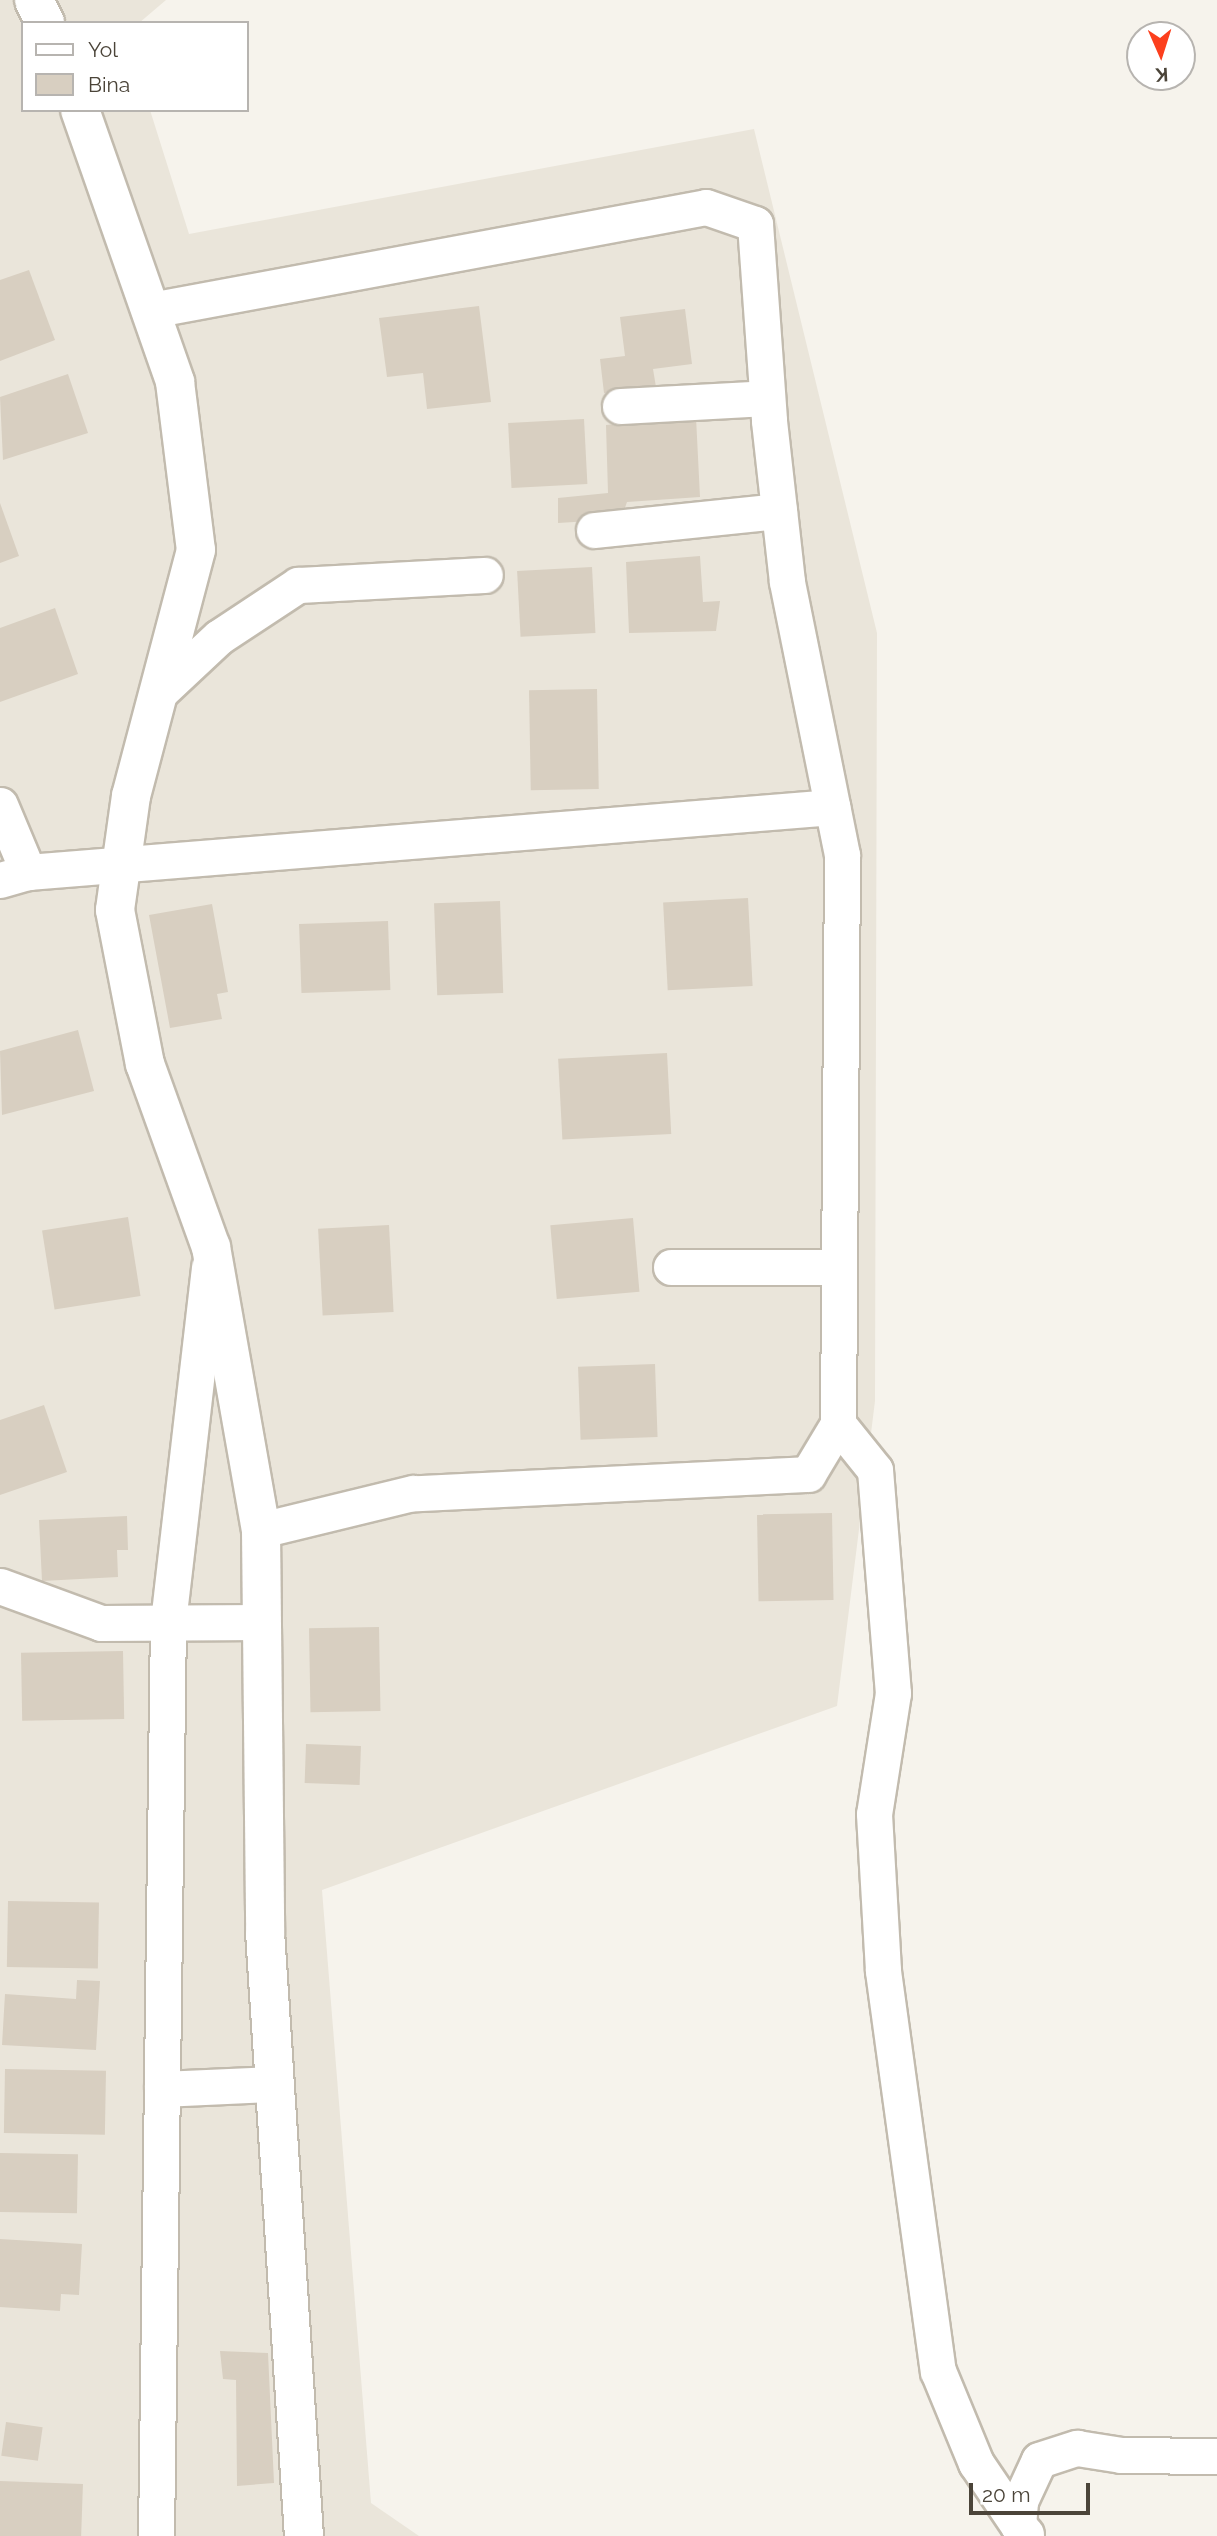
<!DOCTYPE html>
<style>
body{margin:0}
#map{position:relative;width:1217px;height:2536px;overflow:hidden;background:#f6f3ec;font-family:Raleway,sans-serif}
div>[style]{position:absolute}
.residential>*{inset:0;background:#eae5da}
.building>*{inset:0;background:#d8cfc1;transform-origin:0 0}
.roads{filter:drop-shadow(2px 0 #c2bbae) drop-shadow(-2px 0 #c2bbae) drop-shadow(0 2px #c2bbae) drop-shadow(0 -2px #c2bbae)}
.minor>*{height:35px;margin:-17.5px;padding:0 17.5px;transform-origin:17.5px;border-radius:17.5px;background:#fff}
.tertiary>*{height:38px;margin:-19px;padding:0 19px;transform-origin:19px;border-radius:19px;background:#fff}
span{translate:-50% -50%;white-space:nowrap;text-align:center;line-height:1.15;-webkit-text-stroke:5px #fff;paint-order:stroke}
.legend{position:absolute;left:21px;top:21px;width:228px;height:91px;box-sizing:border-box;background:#fff;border:2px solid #b7b4b0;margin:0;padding:9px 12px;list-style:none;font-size:21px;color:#4b4439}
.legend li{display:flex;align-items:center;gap:14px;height:35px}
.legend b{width:35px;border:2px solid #b7b4b0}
.north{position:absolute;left:1126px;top:21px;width:70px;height:70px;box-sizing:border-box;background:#fff;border:2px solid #b7b4b0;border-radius:50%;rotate:177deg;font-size:19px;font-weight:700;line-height:28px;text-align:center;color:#4b4439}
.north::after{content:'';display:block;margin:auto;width:24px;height:32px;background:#fc3f1d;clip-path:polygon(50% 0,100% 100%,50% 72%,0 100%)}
.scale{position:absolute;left:969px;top:2483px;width:121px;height:32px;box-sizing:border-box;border:4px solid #4b4439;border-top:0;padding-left:9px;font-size:21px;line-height:24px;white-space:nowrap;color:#4b4439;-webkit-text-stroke:5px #fff;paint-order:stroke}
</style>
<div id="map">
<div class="residential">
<div style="clip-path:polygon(0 0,166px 0,139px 23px,23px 23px,23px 110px,150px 110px,189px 234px,754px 129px,877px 633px,875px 1401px,837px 1706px,322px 1890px,371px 2503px,419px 2536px,0 2536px)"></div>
</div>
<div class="building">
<div style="clip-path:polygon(29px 270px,55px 340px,0 361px,0 280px)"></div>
<div style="clip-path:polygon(479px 306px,491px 402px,427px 409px,423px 373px,387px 377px,379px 318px)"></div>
<div style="clip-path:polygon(685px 309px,692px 364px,653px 369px,656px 387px,604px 393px,600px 359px,625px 356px,620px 317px)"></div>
<div style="clip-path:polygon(68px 374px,88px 433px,3px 460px,0 397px)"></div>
<div style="clip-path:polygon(696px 417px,700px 497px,627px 502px,621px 519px,558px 523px,558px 498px,608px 493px,606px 425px)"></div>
<div style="left:584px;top:419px;width:65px;height:76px;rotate:87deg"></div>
<div style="clip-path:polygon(0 503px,19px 556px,0 563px)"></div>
<div style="clip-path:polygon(700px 556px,703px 602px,720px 601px,716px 631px,629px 633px,626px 562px)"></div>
<div style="left:592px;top:567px;width:66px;height:75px;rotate:87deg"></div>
<div style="clip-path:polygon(55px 608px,78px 674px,0 702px,0 628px)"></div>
<div style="left:597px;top:689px;width:100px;height:68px;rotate:89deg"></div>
<div style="left:748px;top:898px;width:88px;height:85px;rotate:87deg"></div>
<div style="left:500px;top:901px;width:92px;height:66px;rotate:88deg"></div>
<div style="clip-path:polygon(212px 904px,228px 992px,217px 994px,222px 1019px,170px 1028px,149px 915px)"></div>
<div style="left:388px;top:921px;width:69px;height:89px;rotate:88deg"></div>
<div style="clip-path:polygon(78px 1030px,94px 1091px,2px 1115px,0 1051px)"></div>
<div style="left:667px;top:1053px;width:81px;height:109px;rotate:87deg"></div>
<div style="left:128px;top:1217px;width:80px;height:87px;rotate:81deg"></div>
<div style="left:633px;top:1218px;width:74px;height:83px;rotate:85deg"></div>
<div style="left:389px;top:1225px;width:87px;height:71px;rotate:87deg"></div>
<div style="left:655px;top:1364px;width:73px;height:77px;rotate:88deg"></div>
<div style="clip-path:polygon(44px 1405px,67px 1472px,0 1495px,0 1420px)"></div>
<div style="left:832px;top:1513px;width:87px;height:75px;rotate:89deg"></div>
<div style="clip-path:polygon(127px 1516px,128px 1550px,117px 1550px,118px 1577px,42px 1581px,39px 1520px)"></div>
<div style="left:379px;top:1627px;width:84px;height:70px;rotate:89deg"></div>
<div style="left:123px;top:1651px;width:68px;height:102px;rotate:89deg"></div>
<div style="left:306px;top:1744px;width:55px;height:39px;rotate:2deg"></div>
<div style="left:8px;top:1901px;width:91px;height:66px;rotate:1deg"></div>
<div style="clip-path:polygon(77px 1980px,100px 1981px,96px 2050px,2px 2045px,5px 1994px,76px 1999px)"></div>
<div style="left:5px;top:2069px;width:101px;height:64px;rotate:1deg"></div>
<div style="left:0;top:2153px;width:78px;height:59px;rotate:1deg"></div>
<div style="clip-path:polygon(0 2239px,82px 2244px,79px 2295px,61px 2294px,60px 2311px,0 2307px)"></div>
<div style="clip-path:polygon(220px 2351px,268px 2353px,274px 2483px,237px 2486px,236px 2380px,223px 2379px)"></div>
<div style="left:6px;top:2422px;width:37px;height:34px;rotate:8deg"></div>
<div style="left:0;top:2481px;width:83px;height:55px;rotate:2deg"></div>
</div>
<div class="roads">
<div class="minor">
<div style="left:151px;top:310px;width:564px;rotate:-10.51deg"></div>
<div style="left:706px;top:207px;width:52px;rotate:19.1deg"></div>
<div style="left:755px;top:224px;width:197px;rotate:85.9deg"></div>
<div style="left:769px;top:421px;width:162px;rotate:83.6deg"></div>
<div style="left:787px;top:582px;width:278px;rotate:78.6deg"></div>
<div style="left:842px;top:855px;width:569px;rotate:90.4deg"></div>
<div style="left:838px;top:1424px;width:58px;rotate:121deg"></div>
<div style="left:808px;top:1474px;width:395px;rotate:177.2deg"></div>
<div style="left:413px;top:1493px;width:156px;rotate:166.3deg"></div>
<div style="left:620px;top:406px;width:147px;rotate:-3.1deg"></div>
<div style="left:594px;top:530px;width:186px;rotate:-5.9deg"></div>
<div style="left:158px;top:694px;width:83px;rotate:-43.1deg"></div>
<div style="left:219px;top:637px;width:95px;rotate:-33.4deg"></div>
<div style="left:298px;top:585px;width:187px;rotate:-3.1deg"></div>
<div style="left:0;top:805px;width:73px;rotate:67.3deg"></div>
<div style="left:0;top:880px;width:29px;rotate:-16deg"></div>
<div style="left:28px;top:872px;width:807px;rotate:-4.62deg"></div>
<div style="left:671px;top:1267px;width:165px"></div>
<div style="left:838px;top:1424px;width:59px;rotate:51.2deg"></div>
<div style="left:875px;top:1470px;width:224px;rotate:85.4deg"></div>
<div style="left:893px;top:1693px;width:122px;rotate:98.9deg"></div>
<div style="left:874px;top:1814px;width:157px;rotate:86.7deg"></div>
<div style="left:883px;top:1971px;width:404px;rotate:82.2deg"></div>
<div style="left:938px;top:2371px;width:100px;rotate:67.6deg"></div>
<div style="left:976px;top:2463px;width:75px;rotate:55.9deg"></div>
<div style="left:0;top:1586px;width:108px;rotate:20.1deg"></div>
<div style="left:101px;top:1623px;width:161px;rotate:-0.4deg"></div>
<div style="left:162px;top:2089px;width:112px;rotate:-2.6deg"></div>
<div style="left:1026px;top:2534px;width:12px;rotate:-132deg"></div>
<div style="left:1018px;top:2525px;width:24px;rotate:-85deg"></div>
<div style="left:1020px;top:2501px;width:45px;rotate:-65.1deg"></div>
<div style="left:1039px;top:2460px;width:40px;rotate:-18deg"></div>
<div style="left:1077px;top:2448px;width:45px;rotate:9deg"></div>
<div style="left:1121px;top:2455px;width:96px;rotate:0.6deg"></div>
<div style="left:156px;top:2536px;width:914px;rotate:-89.25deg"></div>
<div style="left:168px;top:1622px;width:357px;rotate:-83.4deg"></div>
</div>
<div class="tertiary">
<div style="left:34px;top:0;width:25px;rotate:64deg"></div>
<div style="left:80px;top:110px;width:288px;rotate:70.7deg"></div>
<div style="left:175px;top:382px;width:169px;rotate:82.9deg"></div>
<div style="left:196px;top:550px;width:254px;rotate:104.8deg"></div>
<div style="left:131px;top:796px;width:115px;rotate:98deg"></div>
<div style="left:115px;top:910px;width:157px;rotate:79deg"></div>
<div style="left:145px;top:1064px;width:195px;rotate:70.2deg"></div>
<div style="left:211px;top:1247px;width:287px;rotate:80deg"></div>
<div style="left:261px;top:1530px;width:402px;rotate:89.4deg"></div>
<div style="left:265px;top:1932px;width:605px;rotate:86.31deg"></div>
</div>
</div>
<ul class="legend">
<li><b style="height:9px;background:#fff"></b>Yol</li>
<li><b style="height:19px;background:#d8cfc1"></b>Bina</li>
</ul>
<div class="north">K</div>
<div class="scale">20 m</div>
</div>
